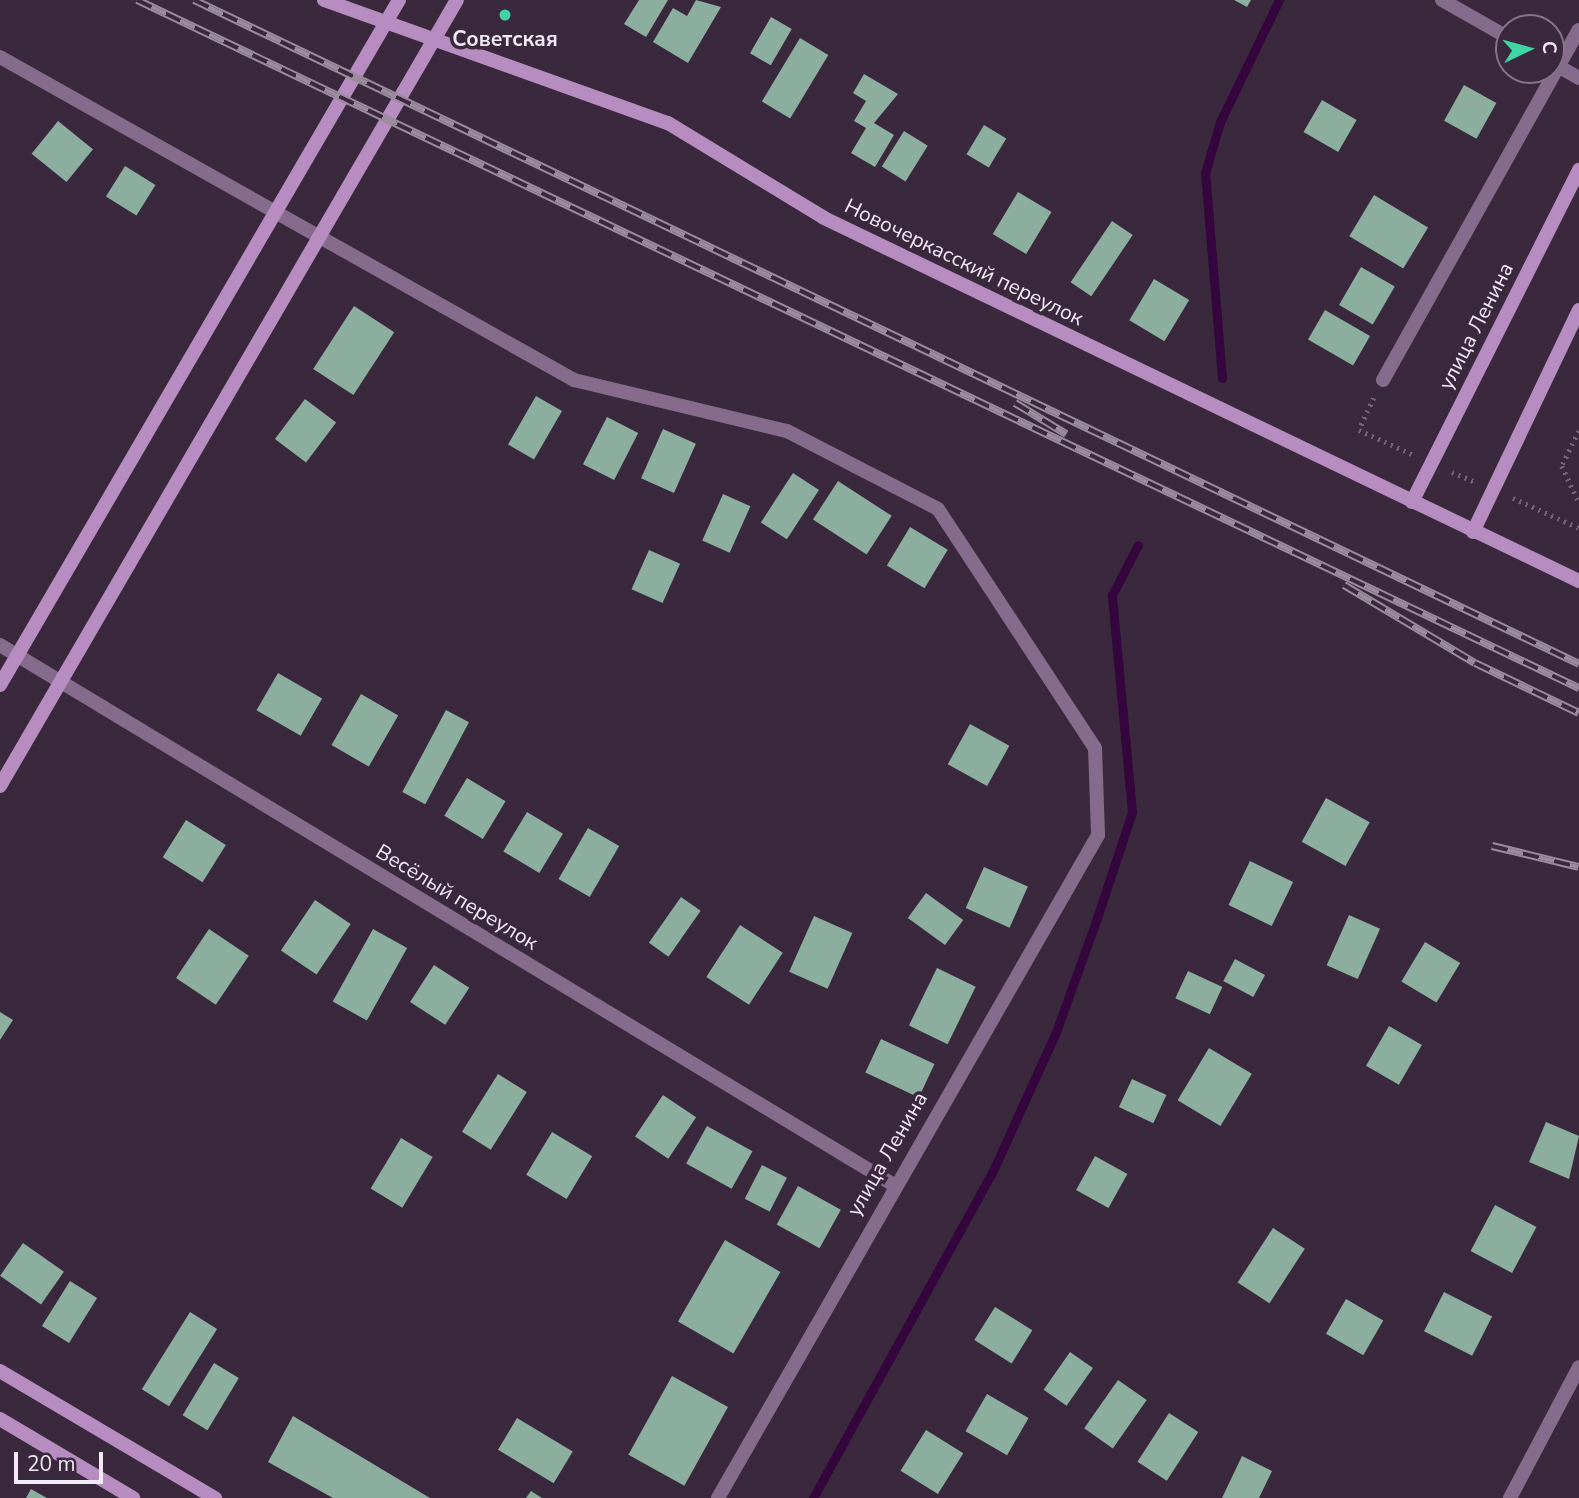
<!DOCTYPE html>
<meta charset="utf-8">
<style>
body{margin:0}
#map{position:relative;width:1579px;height:1498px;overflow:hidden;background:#3a283d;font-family:"Nunito Sans",sans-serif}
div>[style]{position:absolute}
.stream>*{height:9px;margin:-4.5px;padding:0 4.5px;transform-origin:4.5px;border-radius:4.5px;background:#35063d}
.building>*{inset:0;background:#8cae9f;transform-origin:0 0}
.path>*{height:4.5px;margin-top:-2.25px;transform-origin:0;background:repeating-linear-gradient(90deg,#746477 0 2px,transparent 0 7px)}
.lane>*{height:14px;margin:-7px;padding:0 7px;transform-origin:7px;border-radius:7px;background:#866b8c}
.street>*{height:14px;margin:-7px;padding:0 7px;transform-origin:7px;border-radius:7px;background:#866b8c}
.secondary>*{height:14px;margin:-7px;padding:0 7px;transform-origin:7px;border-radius:7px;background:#b78cc0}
.rail>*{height:8px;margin-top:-4px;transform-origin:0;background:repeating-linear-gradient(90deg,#3a283d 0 16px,#9a8c9d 0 32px);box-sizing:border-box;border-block:2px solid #9a8c9d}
.dots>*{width:19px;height:19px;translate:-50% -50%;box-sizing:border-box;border:4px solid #3a283d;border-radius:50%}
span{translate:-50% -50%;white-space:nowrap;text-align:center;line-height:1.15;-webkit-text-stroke:7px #3a283d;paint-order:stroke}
.poi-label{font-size:21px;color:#f4e9f7;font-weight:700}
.street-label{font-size:21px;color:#f4e9f7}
.north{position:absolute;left:1495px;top:14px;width:70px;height:70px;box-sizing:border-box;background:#3a283d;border:2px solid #847587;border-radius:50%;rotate:85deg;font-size:19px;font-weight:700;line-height:28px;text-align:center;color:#f4e9f7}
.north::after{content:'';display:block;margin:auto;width:24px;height:32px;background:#3fd4a2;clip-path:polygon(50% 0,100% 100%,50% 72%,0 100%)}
.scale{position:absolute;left:14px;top:1452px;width:89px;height:32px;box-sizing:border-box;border:4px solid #f4e9f7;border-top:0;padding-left:9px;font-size:21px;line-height:24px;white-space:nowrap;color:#f4e9f7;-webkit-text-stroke:5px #3a283d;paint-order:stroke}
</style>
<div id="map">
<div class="stream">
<div style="left:1222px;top:378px;width:206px;rotate:-94.7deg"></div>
<div style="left:1205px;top:173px;width:53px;rotate:-73.6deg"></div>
<div style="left:1220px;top:122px;width:136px;rotate:-64.2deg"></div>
<div style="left:813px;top:1498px;width:371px;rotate:-61.2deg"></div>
<div style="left:992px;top:1173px;width:155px;rotate:-65.6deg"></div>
<div style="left:1056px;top:1032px;width:121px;rotate:-70.2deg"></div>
<div style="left:1097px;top:918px;width:112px;rotate:-71.7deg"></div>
<div style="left:1132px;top:812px;width:218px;rotate:-95.3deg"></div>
<div style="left:1112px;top:595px;width:56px;rotate:-62.5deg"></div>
</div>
<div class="building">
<div style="clip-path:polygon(639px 0,668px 0,646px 37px,624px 24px)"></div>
<div style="clip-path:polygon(696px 0,721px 7px,688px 63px,653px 42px,673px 8px,687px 16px)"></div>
<div style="clip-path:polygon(1234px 0,1251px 0,1247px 7px)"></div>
<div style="left:771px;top:17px;width:24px;height:42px;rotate:30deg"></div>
<div style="left:800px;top:38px;width:33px;height:74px;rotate:31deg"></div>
<div style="clip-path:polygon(864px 74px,898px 94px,874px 123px,894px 135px,875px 167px,851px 153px,866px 128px,854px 121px,866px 101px,853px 93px)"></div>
<div style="left:1464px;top:85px;width:37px;height:41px;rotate:29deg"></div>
<div style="left:1322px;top:100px;width:40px;height:37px;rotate:30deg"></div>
<div style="left:58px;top:121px;width:45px;height:42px;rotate:39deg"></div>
<div style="left:984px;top:125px;width:26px;height:34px;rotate:31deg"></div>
<div style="left:904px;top:131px;width:28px;height:42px;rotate:32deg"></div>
<div style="left:125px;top:166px;width:36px;height:36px;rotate:32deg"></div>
<div style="left:1018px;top:192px;width:39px;height:49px;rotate:31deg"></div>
<div style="left:1374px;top:195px;width:63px;height:48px;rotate:31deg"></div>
<div style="left:1112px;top:221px;width:25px;height:74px;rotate:34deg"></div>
<div style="left:1361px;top:267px;width:39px;height:44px;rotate:30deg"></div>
<div style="left:1154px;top:279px;width:41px;height:48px;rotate:31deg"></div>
<div style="left:354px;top:306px;width:48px;height:75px;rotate:33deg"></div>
<div style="left:1325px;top:310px;width:52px;height:34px;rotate:30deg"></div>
<div style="left:536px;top:396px;width:30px;height:56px;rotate:30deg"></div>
<div style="left:305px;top:399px;width:39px;height:50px;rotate:37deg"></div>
<div style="left:607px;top:417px;width:35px;height:53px;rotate:27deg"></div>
<div style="left:663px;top:429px;width:36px;height:54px;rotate:24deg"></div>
<div style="left:793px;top:473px;width:31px;height:59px;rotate:33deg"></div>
<div style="left:838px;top:481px;width:64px;height:46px;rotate:33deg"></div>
<div style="left:723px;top:494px;width:30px;height:51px;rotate:24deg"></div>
<div style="left:910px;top:527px;width:44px;height:45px;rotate:31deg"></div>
<div style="left:649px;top:550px;width:34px;height:43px;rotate:24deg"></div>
<div style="left:278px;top:673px;width:51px;height:43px;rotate:30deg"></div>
<div style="left:361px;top:694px;width:43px;height:59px;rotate:30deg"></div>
<div style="left:446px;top:710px;width:26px;height:93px;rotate:28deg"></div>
<div style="left:970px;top:724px;width:45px;height:46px;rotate:29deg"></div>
<div style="left:467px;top:778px;width:45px;height:44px;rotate:31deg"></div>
<div style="left:1326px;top:798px;width:50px;height:50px;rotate:29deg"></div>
<div style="left:527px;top:812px;width:42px;height:46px;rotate:31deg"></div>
<div style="left:186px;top:820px;width:47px;height:44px;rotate:32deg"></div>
<div style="left:588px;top:828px;width:36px;height:59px;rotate:30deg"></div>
<div style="left:1250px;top:861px;width:48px;height:49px;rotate:26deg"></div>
<div style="left:984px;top:867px;width:48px;height:45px;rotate:24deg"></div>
<div style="left:926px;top:893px;width:46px;height:31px;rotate:36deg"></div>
<div style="left:681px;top:897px;width:24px;height:56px;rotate:35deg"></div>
<div style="left:315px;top:900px;width:43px;height:61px;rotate:34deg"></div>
<div style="left:1349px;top:915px;width:34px;height:55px;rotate:24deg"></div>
<div style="left:814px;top:916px;width:42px;height:61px;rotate:24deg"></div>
<div style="left:740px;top:925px;width:51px;height:62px;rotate:33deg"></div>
<div style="left:209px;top:929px;width:48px;height:59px;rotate:34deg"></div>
<div style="left:373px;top:929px;width:39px;height:83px;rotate:29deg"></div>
<div style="left:1425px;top:942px;width:41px;height:46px;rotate:31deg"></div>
<div style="left:1235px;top:959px;width:34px;height:25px;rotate:28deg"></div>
<div style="left:434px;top:965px;width:42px;height:44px;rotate:33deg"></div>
<div style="left:937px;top:968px;width:43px;height:64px;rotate:26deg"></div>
<div style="left:1188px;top:971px;width:38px;height:30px;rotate:25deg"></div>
<div style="clip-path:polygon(0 1012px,13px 1020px,0 1040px)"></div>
<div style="left:1389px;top:1026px;width:38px;height:46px;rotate:30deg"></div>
<div style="left:881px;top:1039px;width:59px;height:37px;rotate:25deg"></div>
<div style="left:1209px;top:1048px;width:50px;height:61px;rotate:31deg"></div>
<div style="left:498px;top:1074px;width:34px;height:68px;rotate:32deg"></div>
<div style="left:1132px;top:1079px;width:38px;height:31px;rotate:25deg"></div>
<div style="left:663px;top:1095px;width:40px;height:50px;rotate:34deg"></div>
<div style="clip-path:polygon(1546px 1122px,1579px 1136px,1569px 1179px,1529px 1162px)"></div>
<div style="left:707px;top:1126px;width:52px;height:43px;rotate:29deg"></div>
<div style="left:552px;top:1132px;width:47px;height:50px;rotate:31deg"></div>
<div style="left:401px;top:1138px;width:37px;height:59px;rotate:31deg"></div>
<div style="left:1095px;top:1156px;width:37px;height:39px;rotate:29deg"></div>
<div style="left:762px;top:1165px;width:28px;height:38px;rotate:27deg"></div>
<div style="left:798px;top:1186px;width:49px;height:44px;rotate:29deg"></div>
<div style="left:1495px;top:1205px;width:47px;height:52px;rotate:28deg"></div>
<div style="left:1273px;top:1228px;width:38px;height:65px;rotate:33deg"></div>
<div style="left:725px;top:1240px;width:64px;height:94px;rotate:30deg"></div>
<div style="left:23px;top:1243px;width:50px;height:40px;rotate:35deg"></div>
<div style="left:70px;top:1281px;width:32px;height:53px;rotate:32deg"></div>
<div style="left:1444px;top:1292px;width:54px;height:44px;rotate:27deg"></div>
<div style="left:1346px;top:1299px;width:43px;height:40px;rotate:30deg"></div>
<div style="left:995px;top:1307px;width:44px;height:39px;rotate:32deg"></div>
<div style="left:190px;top:1312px;width:32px;height:91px;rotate:32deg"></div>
<div style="left:1070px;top:1352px;width:28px;height:46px;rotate:35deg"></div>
<div style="left:214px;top:1363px;width:29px;height:61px;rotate:31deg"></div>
<div style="left:672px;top:1376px;width:64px;height:90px;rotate:29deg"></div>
<div style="left:1118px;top:1380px;width:35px;height:59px;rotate:35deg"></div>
<div style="left:987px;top:1394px;width:48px;height:43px;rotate:30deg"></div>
<div style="left:1169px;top:1413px;width:35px;height:58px;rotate:33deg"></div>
<div style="clip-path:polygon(293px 1416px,430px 1498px,333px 1498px,268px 1462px)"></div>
<div style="left:517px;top:1418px;width:65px;height:37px;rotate:31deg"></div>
<div style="left:926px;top:1430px;width:44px;height:48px;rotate:32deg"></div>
<div style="clip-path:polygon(1242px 1456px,1272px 1471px,1259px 1498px,1222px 1498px)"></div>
<div style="clip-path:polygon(31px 1489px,47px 1498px,26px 1498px)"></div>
<div style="clip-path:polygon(531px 1491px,542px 1498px,526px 1498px)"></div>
</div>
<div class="path">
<div style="left:1374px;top:398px;width:35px;rotate:115deg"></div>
<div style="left:1359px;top:430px;width:58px;rotate:24.4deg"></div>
<div style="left:1579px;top:431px;width:39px;rotate:116deg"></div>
<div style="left:1562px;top:466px;width:40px;rotate:65deg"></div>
<div style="left:1452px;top:472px;width:26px;rotate:23deg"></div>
<div style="left:1513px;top:498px;width:72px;rotate:24.4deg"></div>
</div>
<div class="lane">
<div style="left:0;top:57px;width:659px;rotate:29.37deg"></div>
<div style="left:574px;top:380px;width:219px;rotate:13.5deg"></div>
<div style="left:787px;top:431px;width:170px;rotate:27.3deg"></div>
<div style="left:938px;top:509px;width:286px;rotate:56.7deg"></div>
<div style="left:1095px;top:748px;width:87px;rotate:88deg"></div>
<div style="left:1383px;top:380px;width:401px;rotate:-60.8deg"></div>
</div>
<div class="street">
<div style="left:1442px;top:0;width:77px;rotate:29.6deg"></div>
<div style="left:1551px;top:62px;width:32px;rotate:30deg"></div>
<div style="left:0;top:645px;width:1042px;rotate:31.14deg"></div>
<div style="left:718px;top:1498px;width:764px;rotate:-60.18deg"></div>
<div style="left:1510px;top:1498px;width:148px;rotate:-62.2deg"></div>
</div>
<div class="secondary">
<div style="left:324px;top:0;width:365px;rotate:19.7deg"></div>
<div style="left:668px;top:123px;width:183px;rotate:31.3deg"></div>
<div style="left:824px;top:218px;width:838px;rotate:25.68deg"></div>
<div style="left:1412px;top:502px;width:372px;rotate:-63.3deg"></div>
<div style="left:1473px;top:532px;width:246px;rotate:-64.5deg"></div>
<div style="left:0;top:685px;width:793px;rotate:-59.78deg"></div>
<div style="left:0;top:786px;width:909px;rotate:-59.83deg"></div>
<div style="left:0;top:1371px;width:250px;rotate:30.6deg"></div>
<div style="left:0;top:1419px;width:155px;rotate:30.7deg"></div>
</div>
<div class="rail">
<div style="left:137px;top:0;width:1598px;rotate:25.51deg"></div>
<div style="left:194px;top:0;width:1536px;rotate:25.61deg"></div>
<div style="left:1015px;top:403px;width:60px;rotate:31.3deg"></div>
<div style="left:1344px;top:585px;width:152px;rotate:30.8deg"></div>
<div style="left:1475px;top:663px;width:115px;rotate:25.7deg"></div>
<div style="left:1492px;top:846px;width:89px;rotate:13.6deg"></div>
</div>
<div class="dots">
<div style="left:505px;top:15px;background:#3fd4a2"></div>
</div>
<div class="poi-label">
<span style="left:505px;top:39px">Советская</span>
</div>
<div class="street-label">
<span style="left:964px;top:262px;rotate:26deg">Новочеркасский переулок</span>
<span style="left:1476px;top:326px;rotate:-63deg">улица Ленина</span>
<span style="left:457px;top:897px;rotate:31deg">Весёлый переулок</span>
<span style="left:887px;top:1154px;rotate:-60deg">улица Ленина</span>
</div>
<div class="north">С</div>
<div class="scale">20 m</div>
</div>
